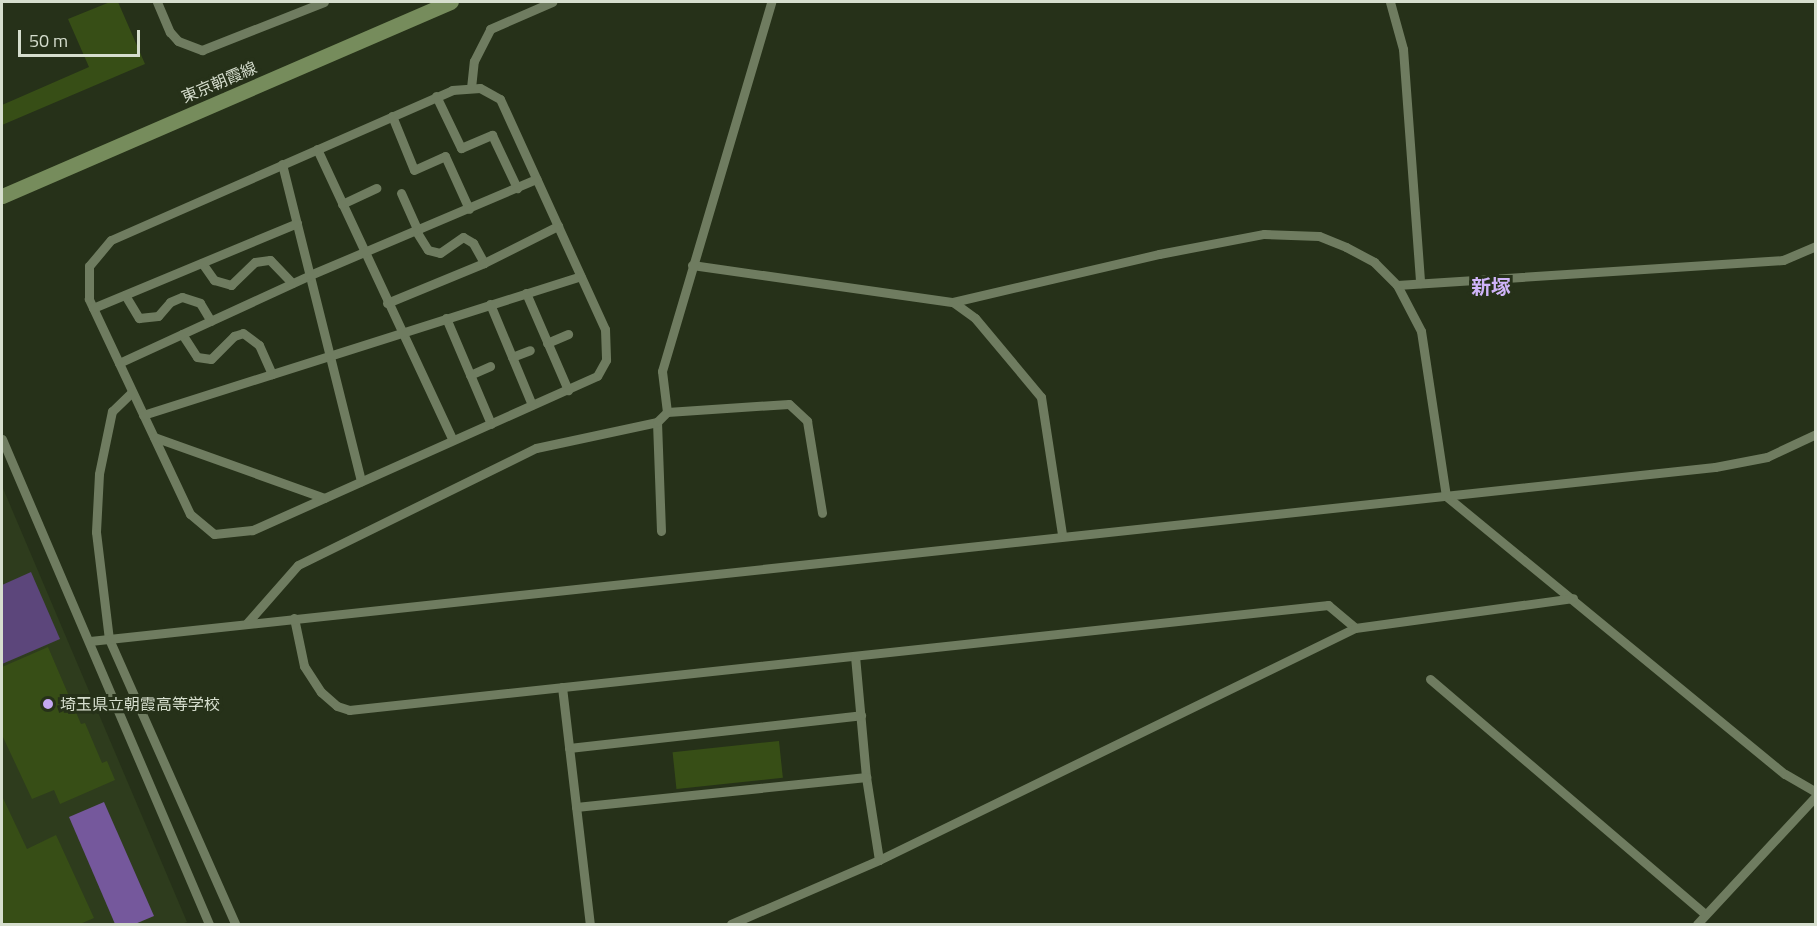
<!DOCTYPE html>
<meta charset="utf-8">
<style>
body{margin:0}
#map{position:relative;width:1817px;height:926px;overflow:hidden;background:#263119;font-family:"Titillium Web","Noto Sans JP",sans-serif}
div>[style]{position:absolute}
.built>*{inset:0;background:#2e3c1d}
.green>*{inset:0;background:#5c467b}
.water>*{inset:0;background:#75589c}
.building>*{inset:0;background:#374e16;transform-origin:0 0}
.service>*{height:9px;margin:-4.5px;padding:0 4.5px;transform-origin:4.5px;border-radius:4.5px;background:#6f7c60}
.secondary>*{height:15px;margin:-7.5px;padding:0 7.5px;transform-origin:7.5px;border-radius:7.5px;background:#768c5c}
.dots>*{width:16px;height:16px;translate:-50% -50%;box-sizing:border-box;border:3px solid #263119;border-radius:50%}
span{translate:-50% -50%;white-space:nowrap;text-align:center;line-height:1.15;-webkit-text-stroke:6px #263119;paint-order:stroke}
.street-label{font-size:16px;color:#d6dece}
.poi-label{font-size:16px;color:#d6dece}
.left{translate:0 -50%;text-align:left}
.quarter-label{font-size:20px;color:#cfb4f9;font-weight:700}
.frame{position:absolute;inset:0;border:3px solid #d6dece;pointer-events:none}
.scale{position:absolute;left:18px;top:30px;width:122px;height:27px;box-sizing:border-box;border:3px solid #d6dece;border-top:0;padding-left:8px;font-size:18px;line-height:21px;white-space:nowrap;color:#d6dece;-webkit-text-stroke:4px #263119;paint-order:stroke}
</style>
<div id="map">
<div class="built">
<div style="clip-path:polygon(2px 486px,187px 922px,181px 924px,2px 924px)"></div>
</div>
<div class="green">
<div style="clip-path:polygon(31px 572px,60px 639px,2px 664px,2px 585px)"></div>
</div>
<div class="water">
<div style="clip-path:polygon(104px 802px,154px 916px,135px 924px,115px 924px,69px 817px)"></div>
</div>
<div class="building">
<div style="clip-path:polygon(110px 2px,118px 2px,145px 64px,2px 125px,2px 105px,89px 67px,68px 19px)"></div>
<div style="clip-path:polygon(48px 647px,81px 724px,85px 723px,102px 763px,107px 761px,115px 780px,60px 804px,54px 790px,32px 799px,2px 735px,2px 667px)"></div>
<div style="left:779px;top:741px;width:37px;height:107px;rotate:84deg"></div>
<div style="clip-path:polygon(2px 796px,27px 849px,56px 835px,94px 918px,80px 924px,2px 924px)"></div>
</div>
<div class="service">
<div style="left:157px;top:2px;width:33px;rotate:67deg"></div>
<div style="left:170px;top:32px;width:12px;rotate:48deg"></div>
<div style="left:178px;top:41px;width:26px;rotate:21deg"></div>
<div style="left:202px;top:50px;width:131px;rotate:-21.5deg"></div>
<div style="left:1390px;top:2px;width:49px;rotate:74.5deg"></div>
<div style="left:1403px;top:49px;width:235px;rotate:85.8deg"></div>
<div style="left:471px;top:88px;width:27px;rotate:-84deg"></div>
<div style="left:474px;top:61px;width:36px;rotate:-63deg"></div>
<div style="left:490px;top:29px;width:68px;rotate:-23.5deg"></div>
<div style="left:480px;top:88px;width:23px;rotate:29deg"></div>
<div style="left:500px;top:99px;width:253px;rotate:65.5deg"></div>
<div style="left:605px;top:329px;width:31px;rotate:88deg"></div>
<div style="left:606px;top:360px;width:18px;rotate:119deg"></div>
<div style="left:597px;top:376px;width:378px;rotate:155.9deg"></div>
<div style="left:252px;top:530px;width:38px;rotate:174deg"></div>
<div style="left:214px;top:534px;width:31px;rotate:-140deg"></div>
<div style="left:190px;top:514px;width:238px;rotate:-115.2deg"></div>
<div style="left:89px;top:299px;width:33px;rotate:-90deg"></div>
<div style="left:89px;top:266px;width:34px;rotate:-50deg"></div>
<div style="left:111px;top:240px;width:373px;rotate:-23.7deg"></div>
<div style="left:452px;top:90px;width:28px;rotate:-4deg"></div>
<div style="left:436px;top:96px;width:58px;rotate:64.3deg"></div>
<div style="left:461px;top:148px;width:34px;rotate:-23deg"></div>
<div style="left:492px;top:135px;width:59px;rotate:64.7deg"></div>
<div style="left:392px;top:116px;width:58px;rotate:67.8deg"></div>
<div style="left:414px;top:170px;width:34px;rotate:-24deg"></div>
<div style="left:445px;top:156px;width:58px;rotate:65.6deg"></div>
<div style="left:317px;top:149px;width:321px;rotate:65deg"></div>
<div style="left:282px;top:164px;width:327px;rotate:76deg"></div>
<div style="left:401px;top:193px;width:42px;rotate:65.9deg"></div>
<div style="left:342px;top:204px;width:38px;rotate:-25deg"></div>
<div style="left:416px;top:231px;width:22px;rotate:58deg"></div>
<div style="left:428px;top:250px;width:12px;rotate:14deg"></div>
<div style="left:440px;top:253px;width:28px;rotate:-35deg"></div>
<div style="left:463px;top:237px;width:12px;rotate:31deg"></div>
<div style="left:473px;top:243px;width:23px;rotate:61deg"></div>
<div style="left:202px;top:263px;width:21px;rotate:55deg"></div>
<div style="left:214px;top:280px;width:18px;rotate:16deg"></div>
<div style="left:231px;top:285px;width:33px;rotate:-44deg"></div>
<div style="left:255px;top:262px;width:15px;rotate:-8deg"></div>
<div style="left:270px;top:260px;width:32px;rotate:46deg"></div>
<div style="left:692px;top:265px;width:264px;rotate:8.1deg"></div>
<div style="left:953px;top:302px;width:212px;rotate:-13.1deg"></div>
<div style="left:1159px;top:254px;width:107px;rotate:-10.8deg"></div>
<div style="left:1264px;top:234px;width:55px;rotate:2.1deg"></div>
<div style="left:1319px;top:236px;width:29px;rotate:22deg"></div>
<div style="left:1346px;top:247px;width:32px;rotate:28deg"></div>
<div style="left:1374px;top:262px;width:33px;rotate:45deg"></div>
<div style="left:1397px;top:285px;width:52px;rotate:62.4deg"></div>
<div style="left:1421px;top:331px;width:167px;rotate:81.4deg"></div>
<div style="left:1446px;top:496px;width:438px;rotate:39.4deg"></div>
<div style="left:1785px;top:774px;width:36px;rotate:30deg"></div>
<div style="left:1397px;top:285px;width:387px;rotate:-3.7deg"></div>
<div style="left:1783px;top:260px;width:36px;rotate:-23deg"></div>
<div style="left:526px;top:293px;width:106px;rotate:66.6deg"></div>
<div style="left:125px;top:295px;width:27px;rotate:59deg"></div>
<div style="left:139px;top:318px;width:19px;rotate:-6deg"></div>
<div style="left:158px;top:316px;width:18px;rotate:-49deg"></div>
<div style="left:170px;top:302px;width:13px;rotate:-23deg"></div>
<div style="left:182px;top:297px;width:19px;rotate:18deg"></div>
<div style="left:200px;top:303px;width:21px;rotate:59deg"></div>
<div style="left:953px;top:302px;width:27px;rotate:36deg"></div>
<div style="left:975px;top:318px;width:103px;rotate:50.1deg"></div>
<div style="left:1041px;top:397px;width:140px;rotate:81.3deg"></div>
<div style="left:387px;top:303px;width:105px;rotate:-22.4deg"></div>
<div style="left:484px;top:263px;width:83px;rotate:-26.6deg"></div>
<div style="left:490px;top:304px;width:109px;rotate:67.4deg"></div>
<div style="left:93px;top:308px;width:221px;rotate:-22.6deg"></div>
<div style="left:446px;top:318px;width:115px;rotate:67deg"></div>
<div style="left:182px;top:334px;width:27px;rotate:57deg"></div>
<div style="left:197px;top:357px;width:14px;rotate:8deg"></div>
<div style="left:211px;top:359px;width:33px;rotate:-45deg"></div>
<div style="left:234px;top:336px;width:9px;rotate:-18deg"></div>
<div style="left:243px;top:333px;width:20px;rotate:37deg"></div>
<div style="left:259px;top:345px;width:32px;rotate:66deg"></div>
<div style="left:547px;top:343px;width:23px;rotate:-23deg"></div>
<div style="left:512px;top:357px;width:19px;rotate:-21deg"></div>
<div style="left:119px;top:363px;width:210px;rotate:-24.7deg"></div>
<div style="left:310px;top:275px;width:246px;rotate:-23deg"></div>
<div style="left:470px;top:375px;width:22px;rotate:-24deg"></div>
<div style="left:132px;top:392px;width:28px;rotate:136deg"></div>
<div style="left:112px;top:411px;width:64px;rotate:101.7deg"></div>
<div style="left:99px;top:474px;width:58px;rotate:93deg"></div>
<div style="left:96px;top:532px;width:108px;rotate:83.1deg"></div>
<div style="left:109px;top:639px;width:312px;rotate:66.1deg"></div>
<div style="left:667px;top:412px;width:122px;rotate:-3.8deg"></div>
<div style="left:789px;top:404px;width:25px;rotate:43deg"></div>
<div style="left:807px;top:421px;width:93px;rotate:80.7deg"></div>
<div style="left:143px;top:415px;width:459px;rotate:-17.6deg"></div>
<div style="left:657px;top:422px;width:109px;rotate:87.9deg"></div>
<div style="left:154px;top:437px;width:181px;rotate:19.7deg"></div>
<div style="left:2px;top:439px;width:527px;rotate:66.89deg"></div>
<div style="left:294px;top:618px;width:49px;rotate:78.2deg"></div>
<div style="left:304px;top:666px;width:31px;rotate:57deg"></div>
<div style="left:321px;top:692px;width:21px;rotate:41deg"></div>
<div style="left:337px;top:706px;width:13px;rotate:18deg"></div>
<div style="left:349px;top:710px;width:985px;rotate:-6.12deg"></div>
<div style="left:1328px;top:605px;width:35px;rotate:40deg"></div>
<div style="left:247px;top:623px;width:77px;rotate:-48.7deg"></div>
<div style="left:298px;top:565px;width:265px;rotate:-26.2deg"></div>
<div style="left:536px;top:448px;width:124px;rotate:-12.1deg"></div>
<div style="left:657px;top:422px;width:14px;rotate:-45deg"></div>
<div style="left:667px;top:412px;width:41px;rotate:-97deg"></div>
<div style="left:662px;top:371px;width:385px;rotate:-73.5deg"></div>
<div style="left:90px;top:641px;width:1634px;rotate:-6.11deg"></div>
<div style="left:1715px;top:467px;width:53px;rotate:-10.9deg"></div>
<div style="left:1767px;top:457px;width:54px;rotate:-25.1deg"></div>
<div style="left:855px;top:656px;width:121px;rotate:84.8deg"></div>
<div style="left:866px;top:777px;width:84px;rotate:81.1deg"></div>
<div style="left:1430px;top:679px;width:360px;rotate:40.5deg"></div>
<div style="left:562px;top:687px;width:239px;rotate:83.3deg"></div>
<div style="left:569px;top:748px;width:294px;rotate:-6.4deg"></div>
<div style="left:576px;top:807px;width:292px;rotate:-5.9deg"></div>
<div style="left:731px;top:924px;width:161px;rotate:-23.4deg"></div>
<div style="left:879px;top:860px;width:530px;rotate:-25.98deg"></div>
<div style="left:1355px;top:628px;width:220px;rotate:-7.8deg"></div>
<div style="left:1697px;top:924px;width:175px;rotate:-47.1deg"></div>
</div>
<div class="secondary">
<div style="left:2px;top:196px;width:489px;rotate:-23.4deg"></div>
</div>
<div class="dots">
<div style="left:48px;top:704px;background:#c4a7f1"></div>
</div>
<div class="street-label">
<span style="left:219px;top:82px;rotate:-23deg">東京朝霞線</span>
</div>
<div class="poi-label">
<span class="left" style="left:60px;top:704px">埼玉県立朝霞高等学校</span>
</div>
<div class="quarter-label">
<span style="left:1491px;top:286px">新塚</span>
</div>
<div class="frame"></div>
<div class="scale">50 m</div>
</div>
